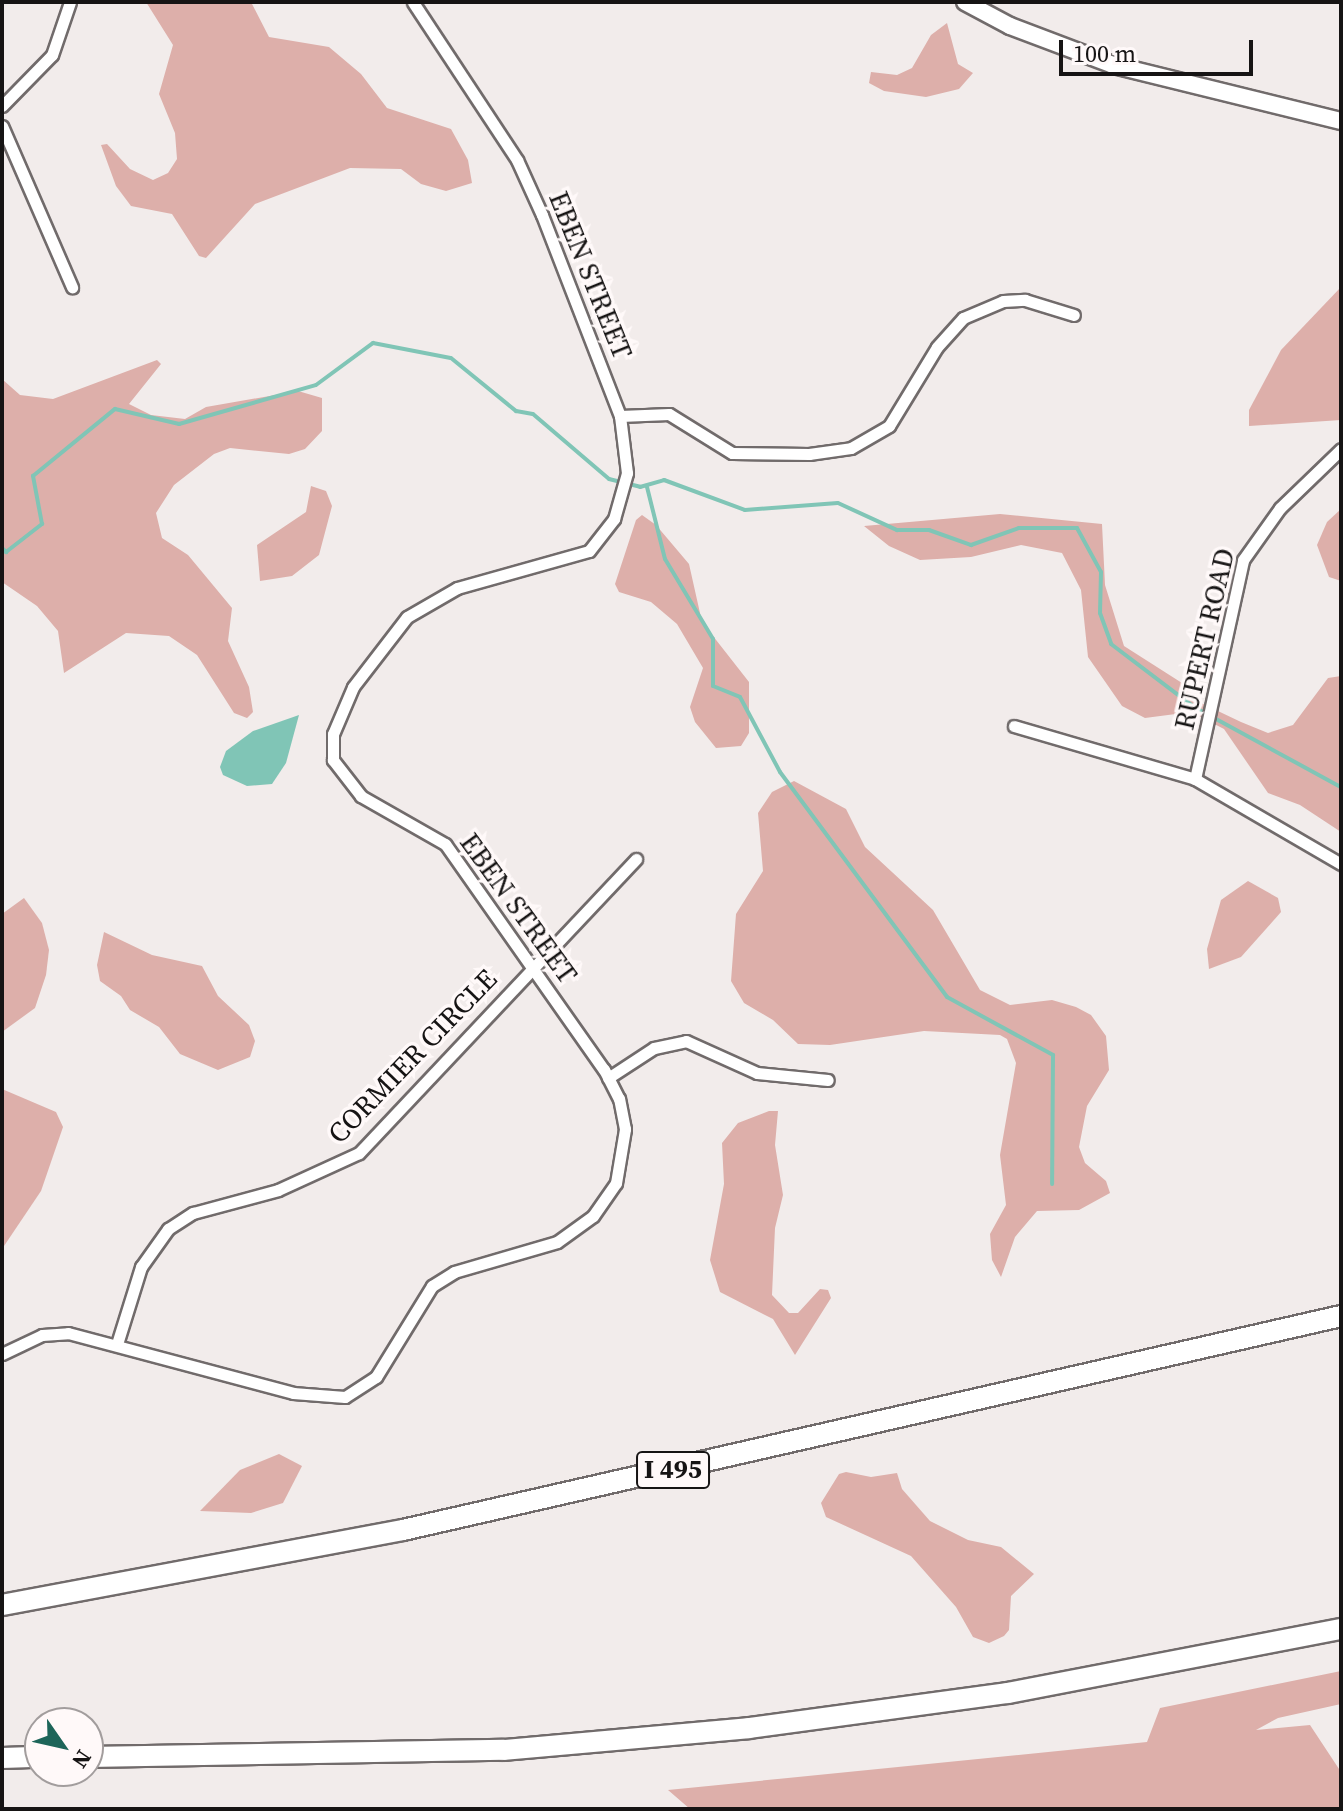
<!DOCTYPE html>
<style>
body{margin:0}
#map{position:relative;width:1343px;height:1811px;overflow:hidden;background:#f2eceb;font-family:"Source Serif 4",serif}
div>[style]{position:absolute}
.green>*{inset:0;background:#ddafaa}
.water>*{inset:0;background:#80c5b6}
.stream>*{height:4px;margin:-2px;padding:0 2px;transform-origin:2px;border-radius:2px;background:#80c5b6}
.roads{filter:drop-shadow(2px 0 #716b6b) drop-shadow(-2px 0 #716b6b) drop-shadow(0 2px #716b6b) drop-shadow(0 -2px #716b6b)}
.minor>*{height:11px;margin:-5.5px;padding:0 5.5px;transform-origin:5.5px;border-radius:5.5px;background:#fff}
.secondary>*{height:16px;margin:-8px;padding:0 8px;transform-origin:8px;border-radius:8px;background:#fff}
.motorway>*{height:20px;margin:-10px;padding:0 10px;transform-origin:10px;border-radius:10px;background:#fff}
span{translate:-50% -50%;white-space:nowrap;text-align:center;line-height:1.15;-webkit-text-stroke:7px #fff9f9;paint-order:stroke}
.shield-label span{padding:2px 6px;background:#fff9f9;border:2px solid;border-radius:6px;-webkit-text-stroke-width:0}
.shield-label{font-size:26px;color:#161414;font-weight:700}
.street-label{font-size:28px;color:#161414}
.frame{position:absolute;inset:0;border:4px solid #161414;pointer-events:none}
.north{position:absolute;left:24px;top:1707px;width:80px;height:80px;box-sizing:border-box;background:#fff9f9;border:2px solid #a29d9d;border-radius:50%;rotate:124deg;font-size:22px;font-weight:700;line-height:32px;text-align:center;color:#161414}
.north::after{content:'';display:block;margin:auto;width:28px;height:36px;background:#1d6559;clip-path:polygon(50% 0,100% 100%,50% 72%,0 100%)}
.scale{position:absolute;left:1059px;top:40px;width:194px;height:36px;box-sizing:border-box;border:4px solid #161414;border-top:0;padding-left:10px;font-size:24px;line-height:28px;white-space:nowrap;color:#161414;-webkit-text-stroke:6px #fff9f9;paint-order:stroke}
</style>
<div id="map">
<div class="green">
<div style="clip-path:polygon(146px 2px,251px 2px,269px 37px,329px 47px,361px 74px,387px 108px,451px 129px,468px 160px,472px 183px,446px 191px,421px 184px,401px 169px,350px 168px,255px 204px,206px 258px,199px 256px,172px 214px,131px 206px,116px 186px,101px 145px,107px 144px,130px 169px,153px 180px,168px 173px,177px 159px,175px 133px,159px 94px,173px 45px)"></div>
<div style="clip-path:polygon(947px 23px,958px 64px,973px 73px,959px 89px,926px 97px,884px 91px,869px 83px,871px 72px,897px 75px,912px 68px,931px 35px)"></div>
<div style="clip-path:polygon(1341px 287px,1341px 420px,1249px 426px,1249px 410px,1281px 350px)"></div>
<div style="clip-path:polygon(157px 360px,161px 364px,129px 404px,151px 415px,185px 419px,206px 407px,298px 391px,322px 398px,322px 431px,305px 449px,289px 454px,230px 448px,214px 454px,174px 485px,156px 513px,162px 538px,188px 555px,232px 608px,228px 641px,249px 687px,253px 712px,247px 718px,234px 713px,197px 655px,169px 636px,126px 633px,64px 673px,58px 631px,37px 606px,2px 582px,2px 379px,20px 395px,53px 399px)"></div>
<div style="clip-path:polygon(311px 486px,326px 491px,332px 506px,319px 555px,292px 576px,260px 581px,257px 545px,306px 512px)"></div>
<div style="clip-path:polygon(1341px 509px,1341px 581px,1329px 577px,1317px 545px,1327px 522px)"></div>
<div style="clip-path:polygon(1000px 514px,1102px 524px,1105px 585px,1124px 646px,1182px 683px,1199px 702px,1241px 722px,1268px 733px,1293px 725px,1328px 678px,1341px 676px,1341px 832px,1300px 805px,1268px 793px,1224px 729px,1191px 712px,1145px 718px,1122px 706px,1088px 657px,1081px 590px,1062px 553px,1021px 545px,971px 557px,920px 560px,889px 546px,864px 526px)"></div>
<div style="clip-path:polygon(642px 515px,656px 525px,689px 564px,702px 622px,749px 682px,749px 733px,741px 746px,716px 748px,695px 722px,690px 707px,703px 668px,677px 624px,651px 602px,619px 592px,615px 584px,636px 520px)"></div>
<div style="clip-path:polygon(794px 781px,846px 809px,865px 847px,933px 910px,980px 990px,1010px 1005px,1052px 1000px,1076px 1007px,1091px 1015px,1106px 1036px,1109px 1070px,1087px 1106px,1079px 1147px,1085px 1163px,1106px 1181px,1110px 1193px,1079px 1210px,1037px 1211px,1015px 1237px,1001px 1277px,992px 1260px,990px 1234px,1006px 1205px,1000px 1155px,1016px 1063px,1007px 1039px,1000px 1035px,924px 1031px,830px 1045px,798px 1044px,773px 1020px,744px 1003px,731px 981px,736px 914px,763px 871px,758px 813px,772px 792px)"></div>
<div style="clip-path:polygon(1248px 881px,1278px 898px,1281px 912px,1241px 957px,1209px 969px,1207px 949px,1221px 900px)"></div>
<div style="clip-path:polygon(24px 898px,42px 923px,49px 950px,46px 975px,35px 1008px,2px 1032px,2px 914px)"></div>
<div style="clip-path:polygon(104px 932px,152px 955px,202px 966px,218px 996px,249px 1025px,255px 1041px,250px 1057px,218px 1070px,180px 1054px,159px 1027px,130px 1010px,121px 996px,100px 981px,97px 965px)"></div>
<div style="clip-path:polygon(2px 1089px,56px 1112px,63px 1127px,41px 1191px,2px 1249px)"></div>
<div style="clip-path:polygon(769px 1111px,778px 1111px,775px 1145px,783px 1195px,775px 1228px,772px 1295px,789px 1313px,798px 1313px,820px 1289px,828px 1290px,831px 1298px,795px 1355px,773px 1319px,720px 1292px,710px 1260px,724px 1184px,722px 1143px,738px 1123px)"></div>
<div style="clip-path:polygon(279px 1454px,302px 1466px,283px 1503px,251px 1513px,200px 1511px,240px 1470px)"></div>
<div style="clip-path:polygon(846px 1472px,871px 1477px,897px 1473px,902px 1489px,930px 1521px,968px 1540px,1001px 1547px,1034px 1574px,1011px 1596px,1009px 1630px,1004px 1636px,989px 1643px,973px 1637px,956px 1607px,911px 1556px,826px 1517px,821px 1503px,839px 1474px)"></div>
<div style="clip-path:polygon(1341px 1671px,1341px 1704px,1278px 1718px,1256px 1730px,1310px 1725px,1341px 1772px,1341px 1809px,690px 1809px,668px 1790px,1147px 1742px,1160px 1708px)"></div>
</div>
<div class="water">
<div style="clip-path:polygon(299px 715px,286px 763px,272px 784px,247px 786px,223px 775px,220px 767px,226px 751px,253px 731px)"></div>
</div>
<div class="stream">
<div style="left:647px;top:487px;width:74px;rotate:76deg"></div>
<div style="left:665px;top:559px;width:93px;rotate:59deg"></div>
<div style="left:713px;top:639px;width:47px;rotate:90deg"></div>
<div style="left:713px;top:686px;width:29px;rotate:22deg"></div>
<div style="left:740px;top:697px;width:85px;rotate:61.9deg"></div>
<div style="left:780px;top:772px;width:280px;rotate:53.4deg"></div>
<div style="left:947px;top:997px;width:121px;rotate:28.7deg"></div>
<div style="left:1053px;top:1055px;width:129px;rotate:90.4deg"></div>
<div style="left:2px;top:548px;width:6px;rotate:45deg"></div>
<div style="left:6px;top:552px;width:46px;rotate:-37.9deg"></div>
<div style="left:42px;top:524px;width:49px;rotate:-100.6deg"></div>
<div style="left:33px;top:476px;width:106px;rotate:-39.3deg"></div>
<div style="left:115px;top:409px;width:66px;rotate:13.2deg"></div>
<div style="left:179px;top:424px;width:142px;rotate:-15.9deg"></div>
<div style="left:316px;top:385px;width:71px;rotate:-36.4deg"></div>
<div style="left:373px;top:343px;width:79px;rotate:10.9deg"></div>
<div style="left:451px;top:358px;width:84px;rotate:39.2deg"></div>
<div style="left:516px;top:411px;width:17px;rotate:10deg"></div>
<div style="left:533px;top:414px;width:100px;rotate:40.5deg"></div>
<div style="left:609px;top:479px;width:32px;rotate:14deg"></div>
<div style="left:640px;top:487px;width:25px;rotate:-16deg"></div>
<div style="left:664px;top:480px;width:86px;rotate:20.3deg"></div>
<div style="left:745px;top:510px;width:93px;rotate:-4.3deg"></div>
<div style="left:838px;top:503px;width:65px;rotate:24.6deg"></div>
<div style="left:897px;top:530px;width:32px"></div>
<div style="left:929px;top:530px;width:45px;rotate:19.7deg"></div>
<div style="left:971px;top:545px;width:51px;rotate:-19.5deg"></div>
<div style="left:1019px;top:528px;width:58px"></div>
<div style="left:1077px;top:528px;width:50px;rotate:61.4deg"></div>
<div style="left:1101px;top:572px;width:41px;rotate:91.4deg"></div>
<div style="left:1100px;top:613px;width:33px;rotate:70deg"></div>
<div style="left:1111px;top:644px;width:104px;rotate:37.2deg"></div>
<div style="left:1194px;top:707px;width:167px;rotate:28.6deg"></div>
</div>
<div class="roads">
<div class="minor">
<div style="left:2px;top:106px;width:71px;rotate:-45.6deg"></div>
<div style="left:52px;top:55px;width:56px;rotate:-71.2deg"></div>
<div style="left:2px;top:126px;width:176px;rotate:66.5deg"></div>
<div style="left:620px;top:416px;width:49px;rotate:-2.3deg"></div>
<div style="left:669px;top:414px;width:74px;rotate:31.8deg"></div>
<div style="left:732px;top:453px;width:77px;rotate:0.7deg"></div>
<div style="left:809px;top:454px;width:42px;rotate:-8.1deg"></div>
<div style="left:851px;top:448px;width:44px;rotate:-30.1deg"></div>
<div style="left:889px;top:426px;width:92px;rotate:-58.7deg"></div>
<div style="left:937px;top:347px;width:39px;rotate:-48deg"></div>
<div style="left:963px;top:318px;width:43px;rotate:-23deg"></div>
<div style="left:1003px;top:301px;width:22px;rotate:-3deg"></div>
<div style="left:1025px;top:300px;width:51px;rotate:17deg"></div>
<div style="left:1014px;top:726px;width:189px;rotate:16.3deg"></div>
<div style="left:1195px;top:779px;width:169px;rotate:30.2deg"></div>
<div style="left:1195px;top:779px;width:224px;rotate:-77.6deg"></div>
<div style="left:1243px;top:560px;width:64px;rotate:-54.6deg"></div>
<div style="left:1280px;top:508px;width:85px;rotate:-44deg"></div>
<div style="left:608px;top:1078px;width:55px;rotate:-33.1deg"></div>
<div style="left:654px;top:1048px;width:33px;rotate:-12deg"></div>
<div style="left:686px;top:1041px;width:78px;rotate:24.3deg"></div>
<div style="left:757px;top:1073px;width:71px;rotate:5.6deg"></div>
<div style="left:117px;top:1344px;width:81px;rotate:-72.7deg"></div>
<div style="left:141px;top:1267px;width:47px;rotate:-54.6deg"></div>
<div style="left:168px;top:1229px;width:30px;rotate:-33deg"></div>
<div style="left:193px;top:1213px;width:88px;rotate:-15.1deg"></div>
<div style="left:278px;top:1190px;width:89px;rotate:-24.6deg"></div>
<div style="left:359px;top:1153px;width:404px;rotate:-46.7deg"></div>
<div style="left:2px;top:1354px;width:44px;rotate:-25.4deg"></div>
<div style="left:42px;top:1335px;width:26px;rotate:-4deg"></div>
<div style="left:68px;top:1333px;width:233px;rotate:14.9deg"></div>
<div style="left:293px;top:1393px;width:52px;rotate:4.4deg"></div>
<div style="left:345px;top:1397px;width:37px;rotate:-33deg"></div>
<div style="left:376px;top:1377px;width:107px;rotate:-58.4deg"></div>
<div style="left:432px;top:1286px;width:26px;rotate:-32deg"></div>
<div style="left:454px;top:1272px;width:107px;rotate:-16.2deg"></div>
<div style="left:557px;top:1242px;width:44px;rotate:-35.8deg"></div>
<div style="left:593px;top:1216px;width:40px;rotate:-55.1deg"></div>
<div style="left:616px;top:1183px;width:55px;rotate:-80.5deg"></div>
<div style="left:625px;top:1129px;width:31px;rotate:-101deg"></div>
<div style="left:619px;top:1099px;width:33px;rotate:-117deg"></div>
<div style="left:604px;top:1070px;width:276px;rotate:-125.1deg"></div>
<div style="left:445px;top:844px;width:97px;rotate:-150.3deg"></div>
<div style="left:361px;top:796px;width:46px;rotate:-127.9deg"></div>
<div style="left:333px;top:760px;width:26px;rotate:-90deg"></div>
<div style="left:333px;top:734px;width:51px;rotate:-66.9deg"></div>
<div style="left:353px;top:687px;width:88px;rotate:-52.4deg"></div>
<div style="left:407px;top:617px;width:58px;rotate:-30.1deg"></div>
<div style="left:457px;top:588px;width:137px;rotate:-15.7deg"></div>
<div style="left:589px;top:551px;width:41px;rotate:-52deg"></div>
<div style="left:614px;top:519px;width:48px;rotate:-74.2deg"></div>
<div style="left:627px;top:473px;width:57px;rotate:-97deg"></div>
<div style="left:620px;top:416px;width:216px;rotate:-111.2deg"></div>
<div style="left:542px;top:215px;width:60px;rotate:-114.4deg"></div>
<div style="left:517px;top:160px;width:189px;rotate:-123.4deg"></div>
</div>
<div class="secondary">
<div style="left:965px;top:2px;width:51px;rotate:28.1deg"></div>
<div style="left:1010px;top:26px;width:110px;rotate:20.7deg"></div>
<div style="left:1113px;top:65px;width:235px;rotate:13.8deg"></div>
</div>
<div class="motorway">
<div style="left:2px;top:1605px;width:408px;rotate:-10.6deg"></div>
<div style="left:403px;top:1530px;width:962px;rotate:-12.85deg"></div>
<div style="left:88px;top:1757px;width:416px;rotate:-1deg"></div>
<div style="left:504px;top:1750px;width:246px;rotate:-5.1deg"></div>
<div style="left:749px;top:1728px;width:261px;rotate:-7.7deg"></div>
<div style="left:1008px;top:1693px;width:339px;rotate:-10.9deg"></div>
<div style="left:2px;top:1758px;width:38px;rotate:-2deg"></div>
</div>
</div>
<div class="shield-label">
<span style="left:673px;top:1470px">I 495</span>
</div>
<div class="street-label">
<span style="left:591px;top:275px;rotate:68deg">EBEN STREET</span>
<span style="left:1204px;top:639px;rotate:-77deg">RUPERT ROAD</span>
<span style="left:519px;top:908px;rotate:54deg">EBEN STREET</span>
<span style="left:412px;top:1056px;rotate:-46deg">CORMIER CIRCLE</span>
</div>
<div class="frame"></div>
<div class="north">N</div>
<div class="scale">100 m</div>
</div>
